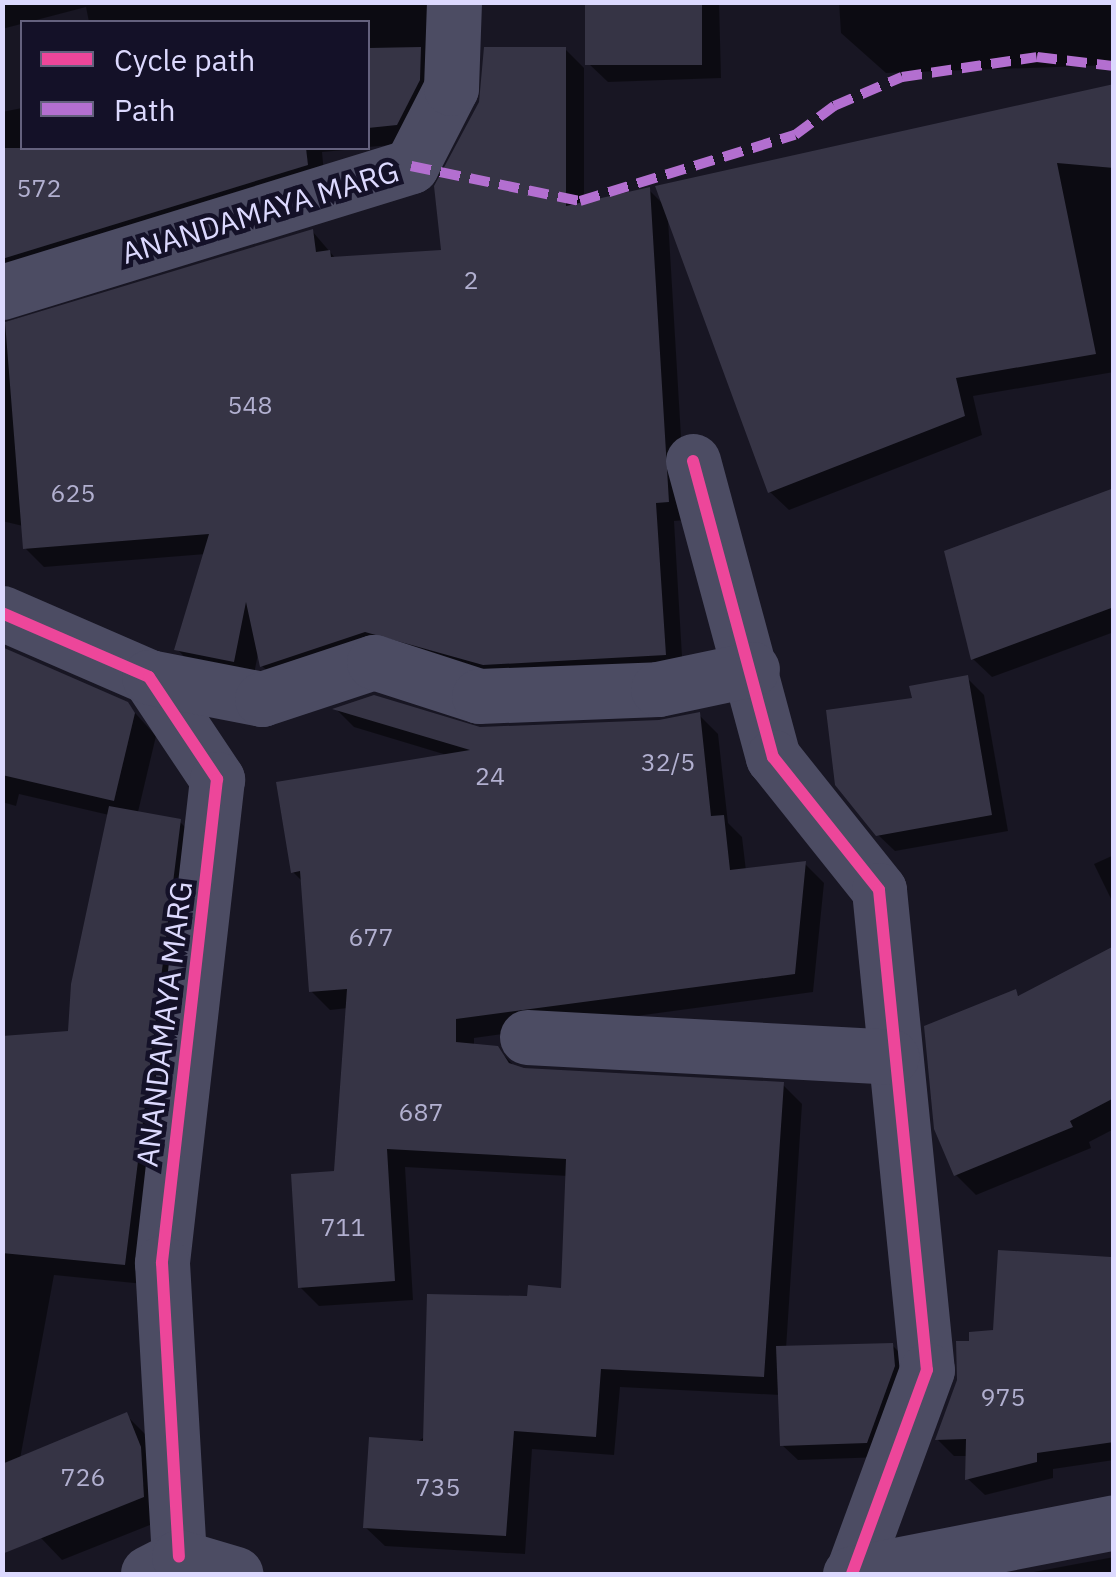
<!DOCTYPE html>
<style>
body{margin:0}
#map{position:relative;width:1116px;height:1577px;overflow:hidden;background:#181623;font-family:"IBM Plex Sans",sans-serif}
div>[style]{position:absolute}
.shadow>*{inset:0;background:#0007}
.building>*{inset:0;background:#363445;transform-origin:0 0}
.minor>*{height:55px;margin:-27.5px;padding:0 27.5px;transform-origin:27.5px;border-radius:27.5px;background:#4c4c63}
.quiet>*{height:10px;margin-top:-5px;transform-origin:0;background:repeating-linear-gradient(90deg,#b36fd0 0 20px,transparent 0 30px)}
.cycleway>*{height:12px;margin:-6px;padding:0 6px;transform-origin:6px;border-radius:6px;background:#ed469a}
span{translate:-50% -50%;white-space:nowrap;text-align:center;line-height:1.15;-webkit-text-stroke:9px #141128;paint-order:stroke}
.number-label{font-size:25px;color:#b2b0d0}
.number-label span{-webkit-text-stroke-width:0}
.street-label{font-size:30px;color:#dcd9fe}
.frame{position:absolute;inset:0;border:5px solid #dcd9fe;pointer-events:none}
.legend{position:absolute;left:20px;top:20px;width:350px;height:130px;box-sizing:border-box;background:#141128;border:2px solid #64617e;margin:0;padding:12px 18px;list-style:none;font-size:30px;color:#dcd9fe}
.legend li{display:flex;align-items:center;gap:20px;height:50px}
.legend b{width:50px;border:2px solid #64617e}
</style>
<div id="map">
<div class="shadow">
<div style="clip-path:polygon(2px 2px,451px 2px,416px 143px,368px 147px,368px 22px,89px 22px,86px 7px,2px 29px)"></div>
<div style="clip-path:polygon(587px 2px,719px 2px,721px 78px,608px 82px,589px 64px)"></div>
<div style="clip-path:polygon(839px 2px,1114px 2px,1114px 78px,1112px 65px,886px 73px,841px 33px)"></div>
<div style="clip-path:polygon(565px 49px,584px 68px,584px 204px,649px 190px,665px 206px,1114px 87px,1114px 372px,973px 396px,982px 435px,789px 510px,770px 492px,668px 219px,686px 520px,674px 521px,683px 673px,281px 684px,262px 666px,259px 649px,253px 679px,195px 668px,177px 649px,206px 554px,44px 567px,25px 548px,23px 526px,2px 521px,2px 323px,313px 232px,336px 259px,444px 252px)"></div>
<div style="clip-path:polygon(22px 108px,22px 148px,366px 148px,322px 152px,325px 184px,2px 291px,2px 112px)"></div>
<div style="clip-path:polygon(1114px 491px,1114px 632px,992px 677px,973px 659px)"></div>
<div style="clip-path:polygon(2px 649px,127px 704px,156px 736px,138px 812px,180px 822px,200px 842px,144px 1284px,54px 1275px,20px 1459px,126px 1415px,148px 1437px,165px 1519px,62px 1560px,41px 1538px,2px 1469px,2px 1039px,71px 1034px,109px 815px,19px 794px,16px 806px,2px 802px)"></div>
<div style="clip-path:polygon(967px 678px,984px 695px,1008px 831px,895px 851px,877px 834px,914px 700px)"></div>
<div style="clip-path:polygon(337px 710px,480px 730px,660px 723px,699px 715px,718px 734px,728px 823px,742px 837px,746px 871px,805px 864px,824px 883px,813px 992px,474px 1038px,474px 1046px,497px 1048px,516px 1068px,783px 1085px,802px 1104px,786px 1349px,892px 1345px,908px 1361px,883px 1457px,798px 1460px,782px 1445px,780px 1395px,620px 1387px,614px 1455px,532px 1449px,525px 1554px,385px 1546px,365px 1527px,369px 1472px,455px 1418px,530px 1299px,564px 1291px,568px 1176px,405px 1167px,413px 1300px,319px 1306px,300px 1287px,336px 1173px,348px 1008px,330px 1010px,311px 991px,303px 882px,293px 872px,450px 756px,354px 727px)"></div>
<div style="clip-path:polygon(1114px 855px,1114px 905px,1094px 864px)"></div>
<div style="clip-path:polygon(1114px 949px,1114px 1129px,1089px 1142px,1091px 1148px,976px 1195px,956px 1175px,1015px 992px,1020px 997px)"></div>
<div style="clip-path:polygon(1000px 1253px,1114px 1260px,1114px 1460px,1053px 1469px,1053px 1478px,985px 1495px,968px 1479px,968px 1456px,954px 1456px,937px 1439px,971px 1343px,995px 1333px)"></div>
<div style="clip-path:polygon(1114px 1557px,1114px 1574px,1023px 1574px)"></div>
</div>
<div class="building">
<div style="left:585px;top:2px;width:117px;height:63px"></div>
<div style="clip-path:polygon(421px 47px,420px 80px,397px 125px,368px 128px,368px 48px)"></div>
<div style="clip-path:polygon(484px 47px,566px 47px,566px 206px,650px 187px,669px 502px,656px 503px,666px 655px,483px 665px,365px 632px,260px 667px,246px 602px,234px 662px,174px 650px,209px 534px,23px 549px,5px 322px,313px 229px,316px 252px,330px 250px,331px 257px,441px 250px,434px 186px,479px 102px)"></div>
<div style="clip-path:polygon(1114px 84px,1114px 168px,1057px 163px,1096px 354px,956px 378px,965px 416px,768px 493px,655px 186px)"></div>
<div style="clip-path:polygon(2px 148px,306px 148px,308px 165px,2px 259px)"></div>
<div style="clip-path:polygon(1114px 488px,1114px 607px,971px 660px,944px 551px)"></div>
<div style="clip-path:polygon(2px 647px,128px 702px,135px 713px,114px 801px,2px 775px)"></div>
<div style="clip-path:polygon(968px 675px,992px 815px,876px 836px,835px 785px,826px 710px,912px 698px,909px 686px)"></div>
<div style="clip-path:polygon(374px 695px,480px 727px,659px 720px,700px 712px,711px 816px,724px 815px,730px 870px,806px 861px,795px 974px,456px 1019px,456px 1042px,498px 1046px,509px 1063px,524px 1068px,784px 1082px,764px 1377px,601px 1369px,596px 1437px,514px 1431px,506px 1536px,363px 1528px,369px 1437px,423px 1441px,427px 1294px,527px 1296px,528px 1285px,561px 1288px,566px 1159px,387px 1149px,395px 1281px,298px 1288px,291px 1174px,334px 1171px,347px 989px,309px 992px,300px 871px,291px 873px,276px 782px,470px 750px,332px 709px)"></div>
<div style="clip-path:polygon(109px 806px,181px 819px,125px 1265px,2px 1253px,2px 1036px,68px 1031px,71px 984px)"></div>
<div style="clip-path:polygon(1114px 946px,1114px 1098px,1070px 1121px,1073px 1127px,954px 1176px,934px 1129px,924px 1026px,1016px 989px,1018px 996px)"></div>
<div style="clip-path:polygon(998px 1250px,1111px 1257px,1114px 1442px,1037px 1453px,1037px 1462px,965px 1480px,966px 1439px,935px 1440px,957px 1380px,956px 1341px,969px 1341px,969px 1332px,993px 1330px)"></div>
<div style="clip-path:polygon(893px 1343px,895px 1366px,867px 1443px,780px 1446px,776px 1346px)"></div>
<div style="clip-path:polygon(127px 1412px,141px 1447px,144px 1497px,2px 1554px,2px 1464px)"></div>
</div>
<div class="minor">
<div style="left:2px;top:292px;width:428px;rotate:-17.1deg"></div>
<div style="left:411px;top:166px;width:88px;rotate:-62.9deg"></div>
<div style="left:451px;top:88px;width:86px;rotate:-88deg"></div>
<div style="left:693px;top:461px;width:307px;rotate:74.9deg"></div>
<div style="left:773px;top:757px;width:170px;rotate:51.4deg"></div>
<div style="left:879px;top:890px;width:482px;rotate:84.3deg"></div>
<div style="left:927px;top:1370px;width:217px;rotate:110.2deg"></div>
<div style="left:2px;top:613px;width:160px;rotate:23.5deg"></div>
<div style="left:149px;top:677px;width:123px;rotate:56.3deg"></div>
<div style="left:217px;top:779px;width:487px;rotate:96.5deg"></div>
<div style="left:162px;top:1263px;width:294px;rotate:86.7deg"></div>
<div style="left:149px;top:677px;width:115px;rotate:11deg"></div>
<div style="left:262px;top:699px;width:118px;rotate:-18.3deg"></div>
<div style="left:374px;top:662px;width:110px;rotate:17.9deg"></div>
<div style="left:479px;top:696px;width:179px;rotate:-2.2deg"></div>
<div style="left:658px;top:689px;width:96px;rotate:-12deg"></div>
<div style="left:527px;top:1037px;width:365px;rotate:3.1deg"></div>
<div style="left:148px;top:1573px;width:35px;rotate:-27deg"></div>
<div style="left:179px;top:1557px;width:59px;rotate:16.6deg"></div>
<div style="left:850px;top:1574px;width:269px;rotate:-11.1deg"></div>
</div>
<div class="quiet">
<div style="left:411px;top:166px;width:173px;rotate:11.7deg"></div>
<div style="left:580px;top:201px;width:225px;rotate:-17.1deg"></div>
<div style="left:795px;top:135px;width:49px;rotate:-36.6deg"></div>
<div style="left:834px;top:106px;width:74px;rotate:-23.1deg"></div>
<div style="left:902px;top:77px;width:136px;rotate:-8.4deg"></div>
<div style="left:1037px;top:57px;width:78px;rotate:6.7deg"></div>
</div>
<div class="cycleway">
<div style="left:693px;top:461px;width:307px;rotate:74.9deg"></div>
<div style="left:773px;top:757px;width:170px;rotate:51.4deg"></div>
<div style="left:879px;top:890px;width:482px;rotate:84.3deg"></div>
<div style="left:927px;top:1370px;width:217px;rotate:110.2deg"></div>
<div style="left:2px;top:613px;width:160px;rotate:23.5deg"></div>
<div style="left:149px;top:677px;width:123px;rotate:56.3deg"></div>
<div style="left:217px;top:779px;width:487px;rotate:96.5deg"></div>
<div style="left:162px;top:1263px;width:294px;rotate:86.7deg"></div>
</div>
<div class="number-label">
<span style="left:39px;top:188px">572</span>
<span style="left:471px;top:280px">2</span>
<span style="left:250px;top:405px">548</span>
<span style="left:73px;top:493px">625</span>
<span style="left:668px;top:762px">32/5</span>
<span style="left:490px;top:776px">24</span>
<span style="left:371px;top:937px">677</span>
<span style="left:421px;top:1112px">687</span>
<span style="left:343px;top:1227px">711</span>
<span style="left:1003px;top:1397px">975</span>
<span style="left:83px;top:1477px">726</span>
<span style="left:438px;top:1487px">735</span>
</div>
<div class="street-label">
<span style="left:260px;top:212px;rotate:-17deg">ANANDAMAYA MARG</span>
<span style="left:164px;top:1024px;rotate:-83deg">ANANDAMAYA MARG</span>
</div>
<div class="frame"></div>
<ul class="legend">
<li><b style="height:12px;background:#ed469a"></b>Cycle path</li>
<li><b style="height:12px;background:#b36fd0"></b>Path</li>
</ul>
</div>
